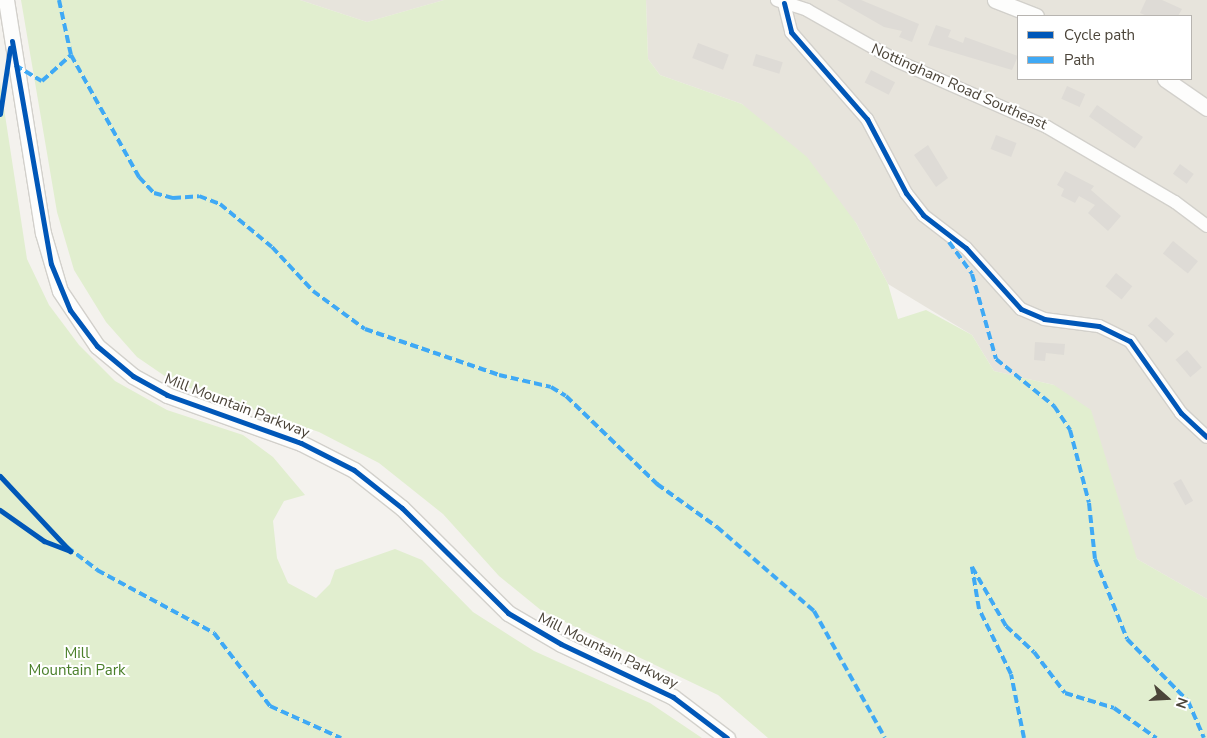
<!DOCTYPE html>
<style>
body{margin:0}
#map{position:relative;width:1207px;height:738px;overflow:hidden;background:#f4f2ee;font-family:"Nunito Sans",sans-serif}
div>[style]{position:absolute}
.residential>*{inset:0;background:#e7e4dc}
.green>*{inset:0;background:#e1eecf}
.building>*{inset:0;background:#dedbd6;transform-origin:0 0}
.roads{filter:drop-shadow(1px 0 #d2d0cb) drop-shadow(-1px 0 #d2d0cb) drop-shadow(0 1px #d2d0cb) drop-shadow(0 -1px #d2d0cb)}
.minor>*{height:12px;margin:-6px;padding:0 6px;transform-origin:6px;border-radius:6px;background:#fdfdfc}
.tertiary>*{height:15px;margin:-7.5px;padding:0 7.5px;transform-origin:7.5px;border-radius:7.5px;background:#fdfdfc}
.quiet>*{height:4px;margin-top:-2px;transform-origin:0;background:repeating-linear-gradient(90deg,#3fa9f5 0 8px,transparent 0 12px)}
.cycleway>*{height:5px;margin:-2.5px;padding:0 2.5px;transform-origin:2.5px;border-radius:2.5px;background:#0057b8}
span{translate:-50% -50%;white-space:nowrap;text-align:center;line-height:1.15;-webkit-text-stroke:4px #fff;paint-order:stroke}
.street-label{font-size:15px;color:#4b4439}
.park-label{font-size:15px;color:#4a7f2a}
.legend{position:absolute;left:1017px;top:15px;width:175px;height:65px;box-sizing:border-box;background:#fff;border:1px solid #b7b4b0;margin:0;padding:6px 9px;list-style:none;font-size:15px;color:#4b4439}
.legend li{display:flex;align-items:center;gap:10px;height:25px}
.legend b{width:25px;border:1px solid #b7b4b0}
.north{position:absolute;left:1142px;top:673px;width:50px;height:50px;-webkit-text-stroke:4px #fff;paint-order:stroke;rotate:109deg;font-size:14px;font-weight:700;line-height:20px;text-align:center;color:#4b4439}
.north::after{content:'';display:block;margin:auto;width:18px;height:22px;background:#4b4439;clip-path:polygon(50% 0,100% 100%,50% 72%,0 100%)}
</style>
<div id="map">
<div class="residential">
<div style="clip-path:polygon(300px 0,444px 0,367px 22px)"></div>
<div style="clip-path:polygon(evenodd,646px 0,1207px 0,1207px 599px,1137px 559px,1054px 385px,994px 371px,972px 335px,888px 284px,856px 223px,742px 104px,660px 75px,648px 59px,646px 0,1018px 16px,1191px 16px,1191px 79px,1018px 79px,1018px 16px)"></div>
</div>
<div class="green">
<div style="clip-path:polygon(21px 0,300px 0,367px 22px,444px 0,646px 0,648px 59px,660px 75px,742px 104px,807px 157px,856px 223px,888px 284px,898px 319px,926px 310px,972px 335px,994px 371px,1054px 385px,1091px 410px,1137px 559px,1207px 599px,1207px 738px,768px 738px,718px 695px,542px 611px,499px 576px,443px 514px,379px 463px,319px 432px,175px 383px,137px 357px,106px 322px,74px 270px,57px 212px)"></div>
<div style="clip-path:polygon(0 82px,27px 259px,49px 305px,79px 345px,115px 381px,167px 410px,243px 435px,273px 457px,305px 495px,284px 501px,273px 521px,277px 558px,288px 583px,316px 598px,330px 584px,335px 570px,395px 549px,422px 560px,473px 612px,534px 651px,650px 703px,702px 738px,0 738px)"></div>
</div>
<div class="building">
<div style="clip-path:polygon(837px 0,861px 0,919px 24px,912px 42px,899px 37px,902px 31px,884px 27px)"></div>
<div style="clip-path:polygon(1146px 0,1162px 0,1182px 9px,1178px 16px,1147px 16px,1140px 13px)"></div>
<div style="clip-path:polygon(936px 25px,951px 30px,948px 37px,963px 43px,965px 37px,1018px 56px,1012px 70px,928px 45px)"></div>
<div style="left:698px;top:43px;width:33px;height:16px;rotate:21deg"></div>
<div style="left:756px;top:54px;width:28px;height:12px;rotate:17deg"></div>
<div style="left:871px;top:70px;width:27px;height:14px;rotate:27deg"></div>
<div style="left:1067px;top:86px;width:20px;height:14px;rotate:24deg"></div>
<div style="left:1097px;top:105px;width:56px;height:14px;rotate:35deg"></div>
<div style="left:996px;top:135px;width:22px;height:15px;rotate:21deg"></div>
<div style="clip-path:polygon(928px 145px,948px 178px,936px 187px,914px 155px)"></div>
<div style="left:1180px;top:164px;width:17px;height:12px;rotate:36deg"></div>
<div style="clip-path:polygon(1065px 171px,1094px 186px,1091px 190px,1121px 216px,1108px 231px,1088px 213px,1095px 205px,1079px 196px,1075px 203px,1061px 196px,1064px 189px,1057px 185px)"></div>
<div style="left:1173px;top:241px;width:32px;height:16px;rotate:39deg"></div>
<div style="left:1116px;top:273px;width:21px;height:17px;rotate:39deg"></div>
<div style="left:1156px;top:317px;width:25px;height:12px;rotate:43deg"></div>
<div style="clip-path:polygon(1035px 342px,1065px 344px,1064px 355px,1046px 353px,1045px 361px,1034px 360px)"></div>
<div style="left:1187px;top:350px;width:23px;height:15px;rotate:50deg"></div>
<div style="left:1181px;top:479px;width:25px;height:9px;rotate:61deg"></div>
</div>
<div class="roads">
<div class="minor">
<div style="left:777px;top:0;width:32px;rotate:18deg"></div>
<div style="left:807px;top:10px;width:103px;rotate:29.5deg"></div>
<div style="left:897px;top:61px;width:164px;rotate:23.7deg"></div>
<div style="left:1047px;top:127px;width:148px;rotate:30.4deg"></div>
<div style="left:1175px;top:202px;width:40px;rotate:37deg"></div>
<div style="left:784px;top:3px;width:30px;rotate:76deg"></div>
<div style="left:791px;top:32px;width:116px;rotate:48.9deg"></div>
<div style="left:867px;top:119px;width:84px;rotate:62.2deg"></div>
<div style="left:906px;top:193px;width:28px;rotate:52deg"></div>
<div style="left:923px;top:215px;width:54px;rotate:37.5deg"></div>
<div style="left:966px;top:248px;width:82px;rotate:48deg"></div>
<div style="left:1021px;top:309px;width:25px;rotate:23deg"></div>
<div style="left:1044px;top:319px;width:55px;rotate:7.3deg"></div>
<div style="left:1099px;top:326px;width:34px;rotate:26deg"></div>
<div style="left:1130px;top:341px;width:88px;rotate:54.7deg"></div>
<div style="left:1181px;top:413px;width:35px;rotate:43deg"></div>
</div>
<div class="tertiary">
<div style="left:6px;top:0;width:236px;rotate:81deg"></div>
<div style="left:43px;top:233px;width:60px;rotate:73.7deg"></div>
<div style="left:60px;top:291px;width:66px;rotate:56.1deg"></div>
<div style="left:97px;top:346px;width:47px;rotate:39.8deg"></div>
<div style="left:133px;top:376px;width:39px;rotate:29deg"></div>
<div style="left:167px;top:395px;width:142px;rotate:19.7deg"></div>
<div style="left:301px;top:443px;width:59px;rotate:27deg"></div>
<div style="left:354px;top:470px;width:61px;rotate:38.4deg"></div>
<div style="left:402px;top:508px;width:149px;rotate:44.7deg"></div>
<div style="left:508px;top:613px;width:61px;rotate:30.3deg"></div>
<div style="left:561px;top:644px;width:124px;rotate:25.3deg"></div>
<div style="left:673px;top:697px;width:68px;rotate:37.2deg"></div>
<div style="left:995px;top:0;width:44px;rotate:21.3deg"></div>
<div style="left:1165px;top:79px;width:51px;rotate:34.6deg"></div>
</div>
</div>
<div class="quiet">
<div style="left:59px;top:0;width:56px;rotate:77.7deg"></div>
<div style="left:71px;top:55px;width:140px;rotate:60.9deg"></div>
<div style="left:139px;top:177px;width:22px;rotate:47deg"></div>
<div style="left:154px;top:193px;width:20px;rotate:15deg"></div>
<div style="left:173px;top:198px;width:26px;rotate:-4deg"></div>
<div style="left:199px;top:196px;width:22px;rotate:21deg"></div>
<div style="left:220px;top:204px;width:67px;rotate:39.6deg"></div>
<div style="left:272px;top:247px;width:60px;rotate:47deg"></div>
<div style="left:313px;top:291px;width:64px;rotate:36.2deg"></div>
<div style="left:365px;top:329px;width:142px;rotate:18.9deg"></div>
<div style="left:499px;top:375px;width:53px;rotate:13deg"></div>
<div style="left:551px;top:387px;width:17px;rotate:31deg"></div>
<div style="left:566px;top:396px;width:127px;rotate:44deg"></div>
<div style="left:657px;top:484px;width:74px;rotate:35.6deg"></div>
<div style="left:717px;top:527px;width:128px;rotate:40.9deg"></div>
<div style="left:814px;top:611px;width:145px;rotate:60.8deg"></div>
<div style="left:15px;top:65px;width:31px;rotate:31deg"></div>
<div style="left:42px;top:81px;width:39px;rotate:-42deg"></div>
<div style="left:949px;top:242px;width:39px;rotate:54deg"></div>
<div style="left:972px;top:274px;width:88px;rotate:74.2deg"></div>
<div style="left:996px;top:359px;width:75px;rotate:39deg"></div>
<div style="left:1054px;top:406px;width:29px;rotate:56deg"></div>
<div style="left:1070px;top:430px;width:75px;rotate:75.4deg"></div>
<div style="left:1089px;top:503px;width:56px;rotate:83.9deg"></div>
<div style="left:1095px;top:559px;width:86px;rotate:68.2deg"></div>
<div style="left:1127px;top:639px;width:87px;rotate:45.5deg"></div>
<div style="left:1188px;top:701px;width:40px;rotate:66.6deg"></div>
<div style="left:67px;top:547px;width:38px;rotate:37deg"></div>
<div style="left:97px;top:570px;width:133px;rotate:28.3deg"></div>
<div style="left:214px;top:633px;width:92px;rotate:52.5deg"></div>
<div style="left:270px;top:706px;width:78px;rotate:24.3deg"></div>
<div style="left:1024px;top:738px;width:65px;rotate:-101.5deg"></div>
<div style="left:1011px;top:674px;width:72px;rotate:-116.2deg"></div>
<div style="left:979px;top:609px;width:43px;rotate:-99.5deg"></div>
<div style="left:972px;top:567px;width:68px;rotate:60deg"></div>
<div style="left:1006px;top:626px;width:38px;rotate:43deg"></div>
<div style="left:1034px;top:652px;width:51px;rotate:52.9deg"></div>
<div style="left:1065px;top:693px;width:51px;rotate:17deg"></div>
<div style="left:1114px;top:708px;width:52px;rotate:35.5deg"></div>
</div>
<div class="cycleway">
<div style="left:784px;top:3px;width:30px;rotate:76deg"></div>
<div style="left:791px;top:32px;width:116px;rotate:48.9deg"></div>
<div style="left:867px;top:119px;width:84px;rotate:62.2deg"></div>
<div style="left:906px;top:193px;width:28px;rotate:52deg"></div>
<div style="left:923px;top:215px;width:54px;rotate:37.5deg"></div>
<div style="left:966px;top:248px;width:82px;rotate:48deg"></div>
<div style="left:1021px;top:309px;width:25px;rotate:23deg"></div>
<div style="left:1044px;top:319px;width:55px;rotate:7.3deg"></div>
<div style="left:1099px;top:326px;width:34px;rotate:26deg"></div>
<div style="left:1130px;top:341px;width:88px;rotate:54.7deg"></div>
<div style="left:1181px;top:413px;width:35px;rotate:43deg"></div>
<div style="left:12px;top:41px;width:226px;rotate:80.1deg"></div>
<div style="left:51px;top:264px;width:50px;rotate:67.6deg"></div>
<div style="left:70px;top:310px;width:45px;rotate:53.1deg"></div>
<div style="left:97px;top:346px;width:47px;rotate:39.8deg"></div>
<div style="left:133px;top:376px;width:39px;rotate:29deg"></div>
<div style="left:167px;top:395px;width:142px;rotate:19.7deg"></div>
<div style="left:301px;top:443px;width:59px;rotate:27deg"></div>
<div style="left:354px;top:470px;width:61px;rotate:38.4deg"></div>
<div style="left:402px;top:508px;width:149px;rotate:44.7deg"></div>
<div style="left:508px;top:613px;width:61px;rotate:30.3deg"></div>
<div style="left:561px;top:644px;width:124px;rotate:25.3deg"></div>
<div style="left:673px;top:697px;width:68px;rotate:37.2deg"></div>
<div style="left:0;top:114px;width:67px;rotate:-81.4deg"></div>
<div style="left:0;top:476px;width:103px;rotate:47deg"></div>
<div style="left:0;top:510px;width:54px;rotate:35.2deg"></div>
<div style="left:44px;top:541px;width:28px;rotate:21deg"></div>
</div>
<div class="street-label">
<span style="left:959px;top:87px;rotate:24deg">Nottingham Road Southeast</span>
<span style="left:237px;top:406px;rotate:21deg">Mill Mountain Parkway</span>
<span style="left:608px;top:651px;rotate:26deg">Mill Mountain Parkway</span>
</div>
<div class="park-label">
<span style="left:77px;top:662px">Mill<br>Mountain Park</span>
</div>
<ul class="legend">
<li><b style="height:6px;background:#0057b8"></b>Cycle path</li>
<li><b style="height:6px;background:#3fa9f5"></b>Path</li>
</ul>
<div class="north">N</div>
</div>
